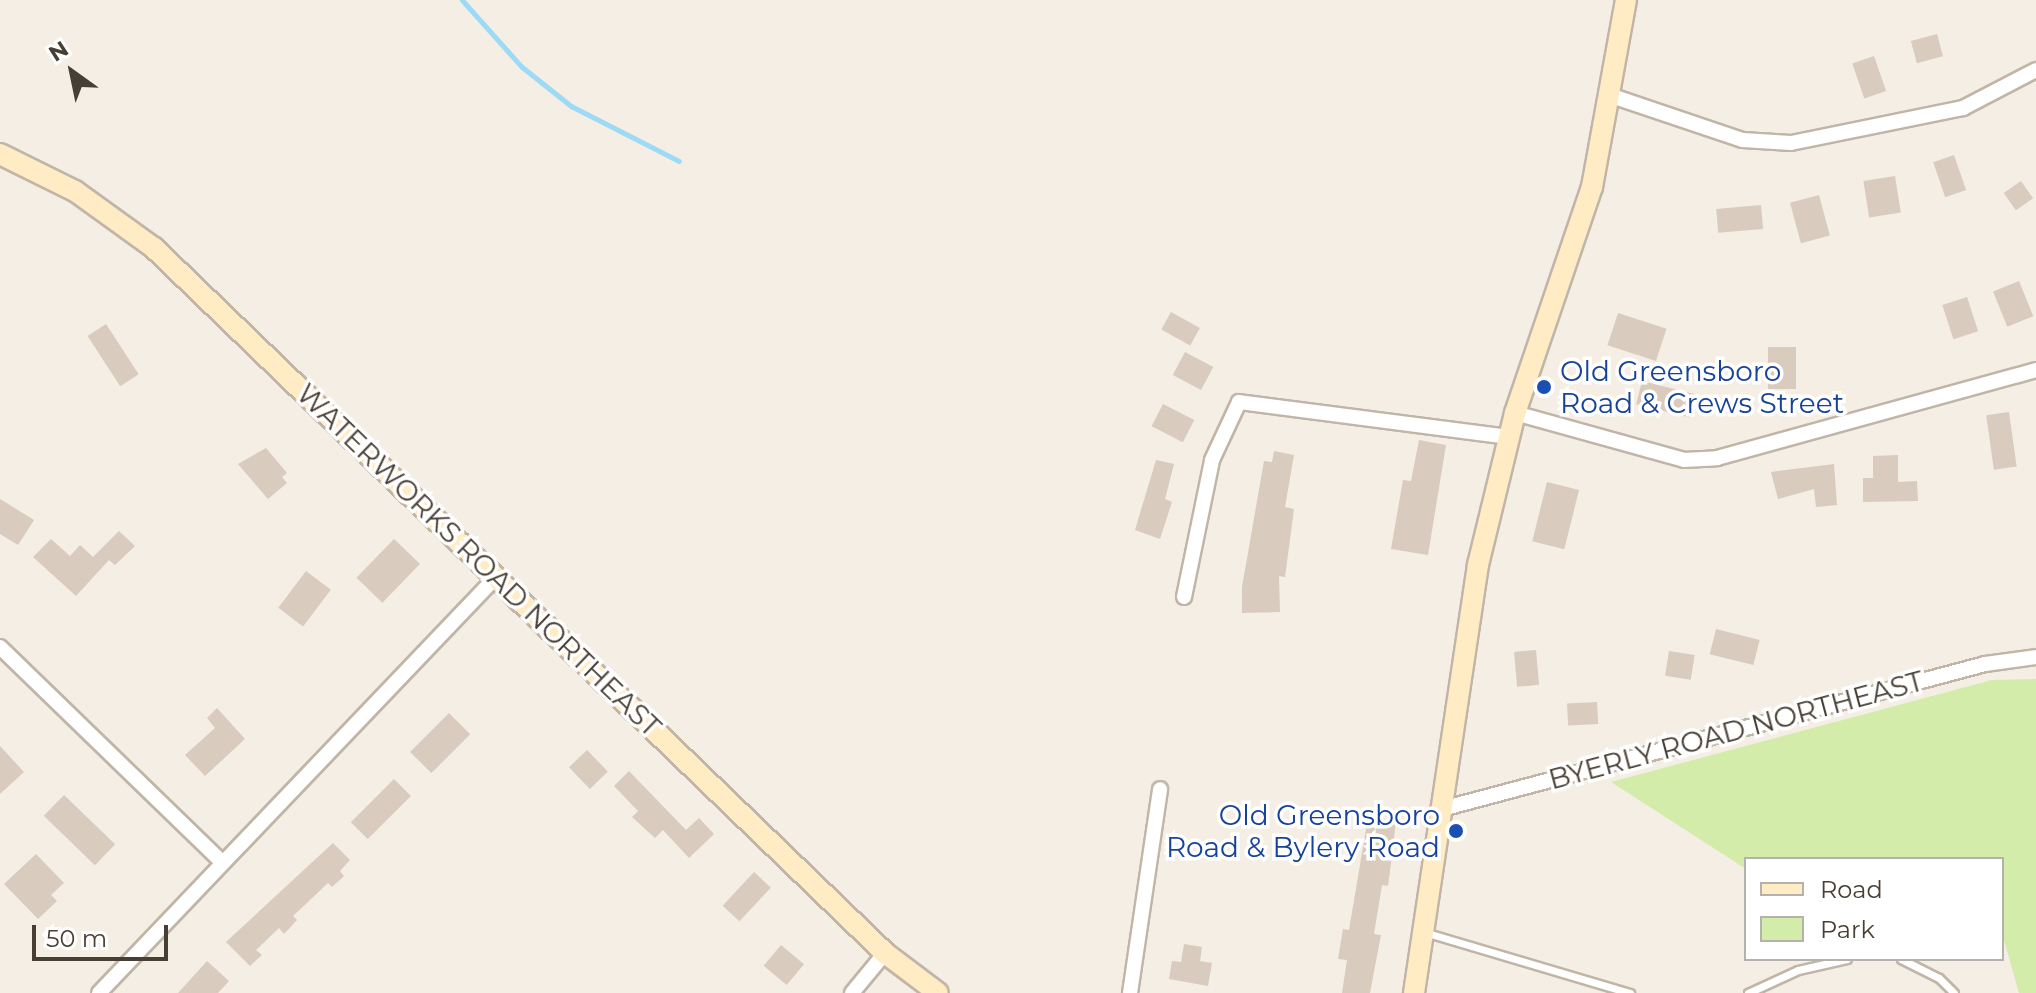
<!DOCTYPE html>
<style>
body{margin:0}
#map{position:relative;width:2036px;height:993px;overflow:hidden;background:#f4eee5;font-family:Montserrat,sans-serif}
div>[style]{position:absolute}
.green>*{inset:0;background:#d4ecaa}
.stream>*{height:5px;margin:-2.5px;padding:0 2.5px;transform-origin:2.5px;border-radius:2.5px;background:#9cdaf6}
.building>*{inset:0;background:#d9cbbd;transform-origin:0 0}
.roads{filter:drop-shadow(2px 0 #c0b5a7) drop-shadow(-2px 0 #c0b5a7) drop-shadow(0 2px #c0b5a7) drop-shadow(0 -2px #c0b5a7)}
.lane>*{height:7px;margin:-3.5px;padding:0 3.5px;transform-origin:3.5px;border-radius:3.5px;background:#fff}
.street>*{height:14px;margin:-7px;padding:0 7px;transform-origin:7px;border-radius:7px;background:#fff}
.secondary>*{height:20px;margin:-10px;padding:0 10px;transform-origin:10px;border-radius:10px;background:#ffebc4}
.dots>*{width:22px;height:22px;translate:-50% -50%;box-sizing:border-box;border:4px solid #fff;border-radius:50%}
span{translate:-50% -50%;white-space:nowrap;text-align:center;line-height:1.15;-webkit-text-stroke:7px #fff;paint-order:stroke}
.transit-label{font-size:28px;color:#164399}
.left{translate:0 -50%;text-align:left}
.right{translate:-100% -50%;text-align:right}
.street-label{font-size:28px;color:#473e34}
.legend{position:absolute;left:1744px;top:857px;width:260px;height:104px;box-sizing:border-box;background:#fff;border:2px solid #b5b2ae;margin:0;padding:10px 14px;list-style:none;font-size:24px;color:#473e34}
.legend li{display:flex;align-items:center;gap:16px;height:40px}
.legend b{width:40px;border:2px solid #b5b2ae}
.north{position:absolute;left:32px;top:32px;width:80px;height:80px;-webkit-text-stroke:6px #fff;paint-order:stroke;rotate:327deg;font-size:22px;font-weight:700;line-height:32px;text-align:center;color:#473e34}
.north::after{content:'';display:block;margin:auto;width:28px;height:36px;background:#473e34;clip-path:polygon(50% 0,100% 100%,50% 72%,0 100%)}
.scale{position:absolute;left:32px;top:925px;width:136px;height:36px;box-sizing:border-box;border:4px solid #473e34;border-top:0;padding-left:10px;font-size:24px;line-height:28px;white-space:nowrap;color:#473e34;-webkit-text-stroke:6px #fff;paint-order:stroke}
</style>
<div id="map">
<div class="green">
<div style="clip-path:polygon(2036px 679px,2036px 993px,2019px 993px,2002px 933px,2002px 859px,1746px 859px,1746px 869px,1611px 782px,1992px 680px)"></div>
</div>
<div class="stream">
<div style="left:462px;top:0;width:90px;rotate:48.2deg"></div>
<div style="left:522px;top:67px;width:63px;rotate:38.5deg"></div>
<div style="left:571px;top:106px;width:121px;rotate:27deg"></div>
</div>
<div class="building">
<div style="left:1937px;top:34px;width:23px;height:27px;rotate:75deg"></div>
<div style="left:1874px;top:56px;width:37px;height:23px;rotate:71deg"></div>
<div style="left:1954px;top:155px;width:37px;height:22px;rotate:71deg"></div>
<div style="left:1895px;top:176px;width:37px;height:32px;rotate:81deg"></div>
<div style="left:2021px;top:181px;width:21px;height:21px;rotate:55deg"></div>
<div style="left:1819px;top:195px;width:42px;height:30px;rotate:75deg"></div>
<div style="left:1761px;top:205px;width:24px;height:45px;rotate:85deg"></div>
<div style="left:2019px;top:281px;width:38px;height:28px;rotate:68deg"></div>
<div style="left:1967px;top:297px;width:36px;height:26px;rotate:72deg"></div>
<div style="left:1171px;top:312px;width:33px;height:20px;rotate:29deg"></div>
<div style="left:1618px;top:313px;width:51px;height:34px;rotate:18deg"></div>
<div style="left:106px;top:324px;width:60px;height:22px;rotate:57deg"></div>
<div style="left:1768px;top:347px;width:28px;height:42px"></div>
<div style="left:1185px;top:352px;width:32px;height:26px;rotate:28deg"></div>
<div style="left:1642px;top:381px;width:55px;height:24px;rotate:14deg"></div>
<div style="left:1163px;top:404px;width:35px;height:25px;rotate:27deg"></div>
<div style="left:2009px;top:412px;width:55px;height:23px;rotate:82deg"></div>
<div style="clip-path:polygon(1419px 440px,1446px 445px,1428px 555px,1391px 549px,1403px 480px,1411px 481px)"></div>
<div style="clip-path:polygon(266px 448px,287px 473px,282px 477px,287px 483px,268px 499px,238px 464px)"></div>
<div style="clip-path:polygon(1274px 451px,1294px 455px,1285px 507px,1294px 509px,1285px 577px,1279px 576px,1280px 612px,1242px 613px,1242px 587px,1264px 461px,1272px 462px)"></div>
<div style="clip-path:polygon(1898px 455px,1898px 482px,1917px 481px,1918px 501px,1863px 502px,1863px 478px,1873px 478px,1873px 456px)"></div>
<div style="clip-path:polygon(1156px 460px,1174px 464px,1165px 499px,1172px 502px,1160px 539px,1135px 530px)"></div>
<div style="clip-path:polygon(1834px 464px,1837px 505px,1816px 507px,1814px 489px,1778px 499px,1771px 472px)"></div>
<div style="left:1547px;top:482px;width:33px;height:61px;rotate:14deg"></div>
<div style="clip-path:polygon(0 499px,34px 520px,18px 545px,0 534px)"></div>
<div style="clip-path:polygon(119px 531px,135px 546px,115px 565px,109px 560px,76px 596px,33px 557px,51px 539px,70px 556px,80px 545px,93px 557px)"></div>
<div style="left:394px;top:539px;width:36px;height:54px;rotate:44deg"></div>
<div style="left:306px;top:571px;width:31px;height:46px;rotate:37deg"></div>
<div style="left:1716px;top:629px;width:45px;height:26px;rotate:14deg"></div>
<div style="left:1536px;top:650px;width:35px;height:22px;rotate:85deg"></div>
<div style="left:1669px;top:651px;width:26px;height:25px;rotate:9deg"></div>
<div style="left:1597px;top:702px;width:22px;height:30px;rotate:87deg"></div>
<div style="clip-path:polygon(217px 708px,245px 739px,205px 776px,185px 755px,215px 728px,207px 718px)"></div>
<div style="left:449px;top:713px;width:30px;height:55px;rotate:45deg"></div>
<div style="clip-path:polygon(0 746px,24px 772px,0 794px)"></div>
<div style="left:587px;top:750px;width:30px;height:25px;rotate:46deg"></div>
<div style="clip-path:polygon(629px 771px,686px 830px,699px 818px,714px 834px,689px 858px,663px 830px,655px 838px,632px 817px,638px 811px,614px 786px)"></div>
<div style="left:394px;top:779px;width:24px;height:61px;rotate:45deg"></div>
<div style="left:64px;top:795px;width:71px;height:29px;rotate:44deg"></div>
<div style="clip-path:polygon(1368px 817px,1396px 821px,1390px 871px,1388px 886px,1382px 885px,1374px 934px,1381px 935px,1370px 993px,1342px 993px,1347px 960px,1338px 959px,1343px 929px,1349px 930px)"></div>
<div style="clip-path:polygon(333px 843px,350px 860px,340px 871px,344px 876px,332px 887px,328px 883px,293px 916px,297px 920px,284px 934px,279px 928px,256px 950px,262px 955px,250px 966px,226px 942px)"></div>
<div style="clip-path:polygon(36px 854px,64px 883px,51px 895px,57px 901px,38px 919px,4px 884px)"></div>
<div style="left:754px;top:872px;width:23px;height:46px;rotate:43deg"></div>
<div style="clip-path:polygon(1184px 944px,1202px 947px,1200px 961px,1212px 963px,1208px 986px,1169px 979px,1172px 961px,1181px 962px)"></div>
<div style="left:781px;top:945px;width:30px;height:27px;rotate:40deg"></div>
<div style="clip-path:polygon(207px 961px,229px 981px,218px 993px,178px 993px)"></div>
</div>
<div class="roads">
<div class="lane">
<div style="left:1424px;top:932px;width:215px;rotate:16.5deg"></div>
<div style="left:1901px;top:959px;width:42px;rotate:26.6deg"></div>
<div style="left:1939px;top:978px;width:21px;rotate:45deg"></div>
<div style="left:1748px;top:993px;width:55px;rotate:-24.7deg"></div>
<div style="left:1798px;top:970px;width:50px;rotate:-12.7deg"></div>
</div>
<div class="street">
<div style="left:1612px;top:96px;width:138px;rotate:18.6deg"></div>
<div style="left:1743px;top:140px;width:48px;rotate:3.6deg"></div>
<div style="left:1791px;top:143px;width:176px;rotate:-11.5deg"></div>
<div style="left:1963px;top:108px;width:82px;rotate:-27.5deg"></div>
<div style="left:1515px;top:413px;width:175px;rotate:15.5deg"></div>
<div style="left:1684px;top:460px;width:33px;rotate:-3deg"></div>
<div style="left:1717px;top:458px;width:331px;rotate:-15.4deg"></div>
<div style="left:1184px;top:597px;width:140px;rotate:-78.4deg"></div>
<div style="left:1212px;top:460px;width:64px;rotate:-65deg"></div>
<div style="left:1239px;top:402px;width:273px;rotate:7.4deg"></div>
<div style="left:0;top:647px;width:310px;rotate:44.1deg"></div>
<div style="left:1438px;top:810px;width:566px;rotate:-14.94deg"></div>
<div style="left:1985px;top:664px;width:51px;rotate:-7.8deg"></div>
<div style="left:99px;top:993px;width:574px;rotate:-46.34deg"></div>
<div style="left:852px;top:993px;width:52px;rotate:-50.5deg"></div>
<div style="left:1130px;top:993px;width:206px;rotate:-81.6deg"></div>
</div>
<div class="secondary">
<div style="left:0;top:154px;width:84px;rotate:26.3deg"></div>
<div style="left:75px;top:191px;width:97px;rotate:35.8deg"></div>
<div style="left:154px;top:248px;width:1016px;rotate:43.96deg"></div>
<div style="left:885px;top:953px;width:66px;rotate:37deg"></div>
<div style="left:1414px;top:993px;width:433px;rotate:-81.5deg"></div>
<div style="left:1478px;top:565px;width:156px;rotate:-76.3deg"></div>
<div style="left:1515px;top:413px;width:239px;rotate:-71.2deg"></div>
<div style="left:1592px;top:187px;width:190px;rotate:-79.7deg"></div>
</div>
</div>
<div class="dots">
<div style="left:1544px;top:387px;background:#1a4fb4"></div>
<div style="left:1456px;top:831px;background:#1a4fb4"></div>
</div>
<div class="transit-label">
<span class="left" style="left:1560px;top:387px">Old Greensboro<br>Road &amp; Crews Street</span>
<span class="right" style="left:1440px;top:831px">Old Greensboro<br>Road &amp; Bylery Road</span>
</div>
<div class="street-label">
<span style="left:479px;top:560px;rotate:44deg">WATERWORKS ROAD NORTHEAST</span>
<span style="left:1736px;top:730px;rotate:-15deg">BYERLY ROAD NORTHEAST</span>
</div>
<ul class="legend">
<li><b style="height:10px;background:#ffebc4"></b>Road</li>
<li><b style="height:22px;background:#d4ecaa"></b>Park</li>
</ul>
<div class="north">N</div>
<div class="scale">50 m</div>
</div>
